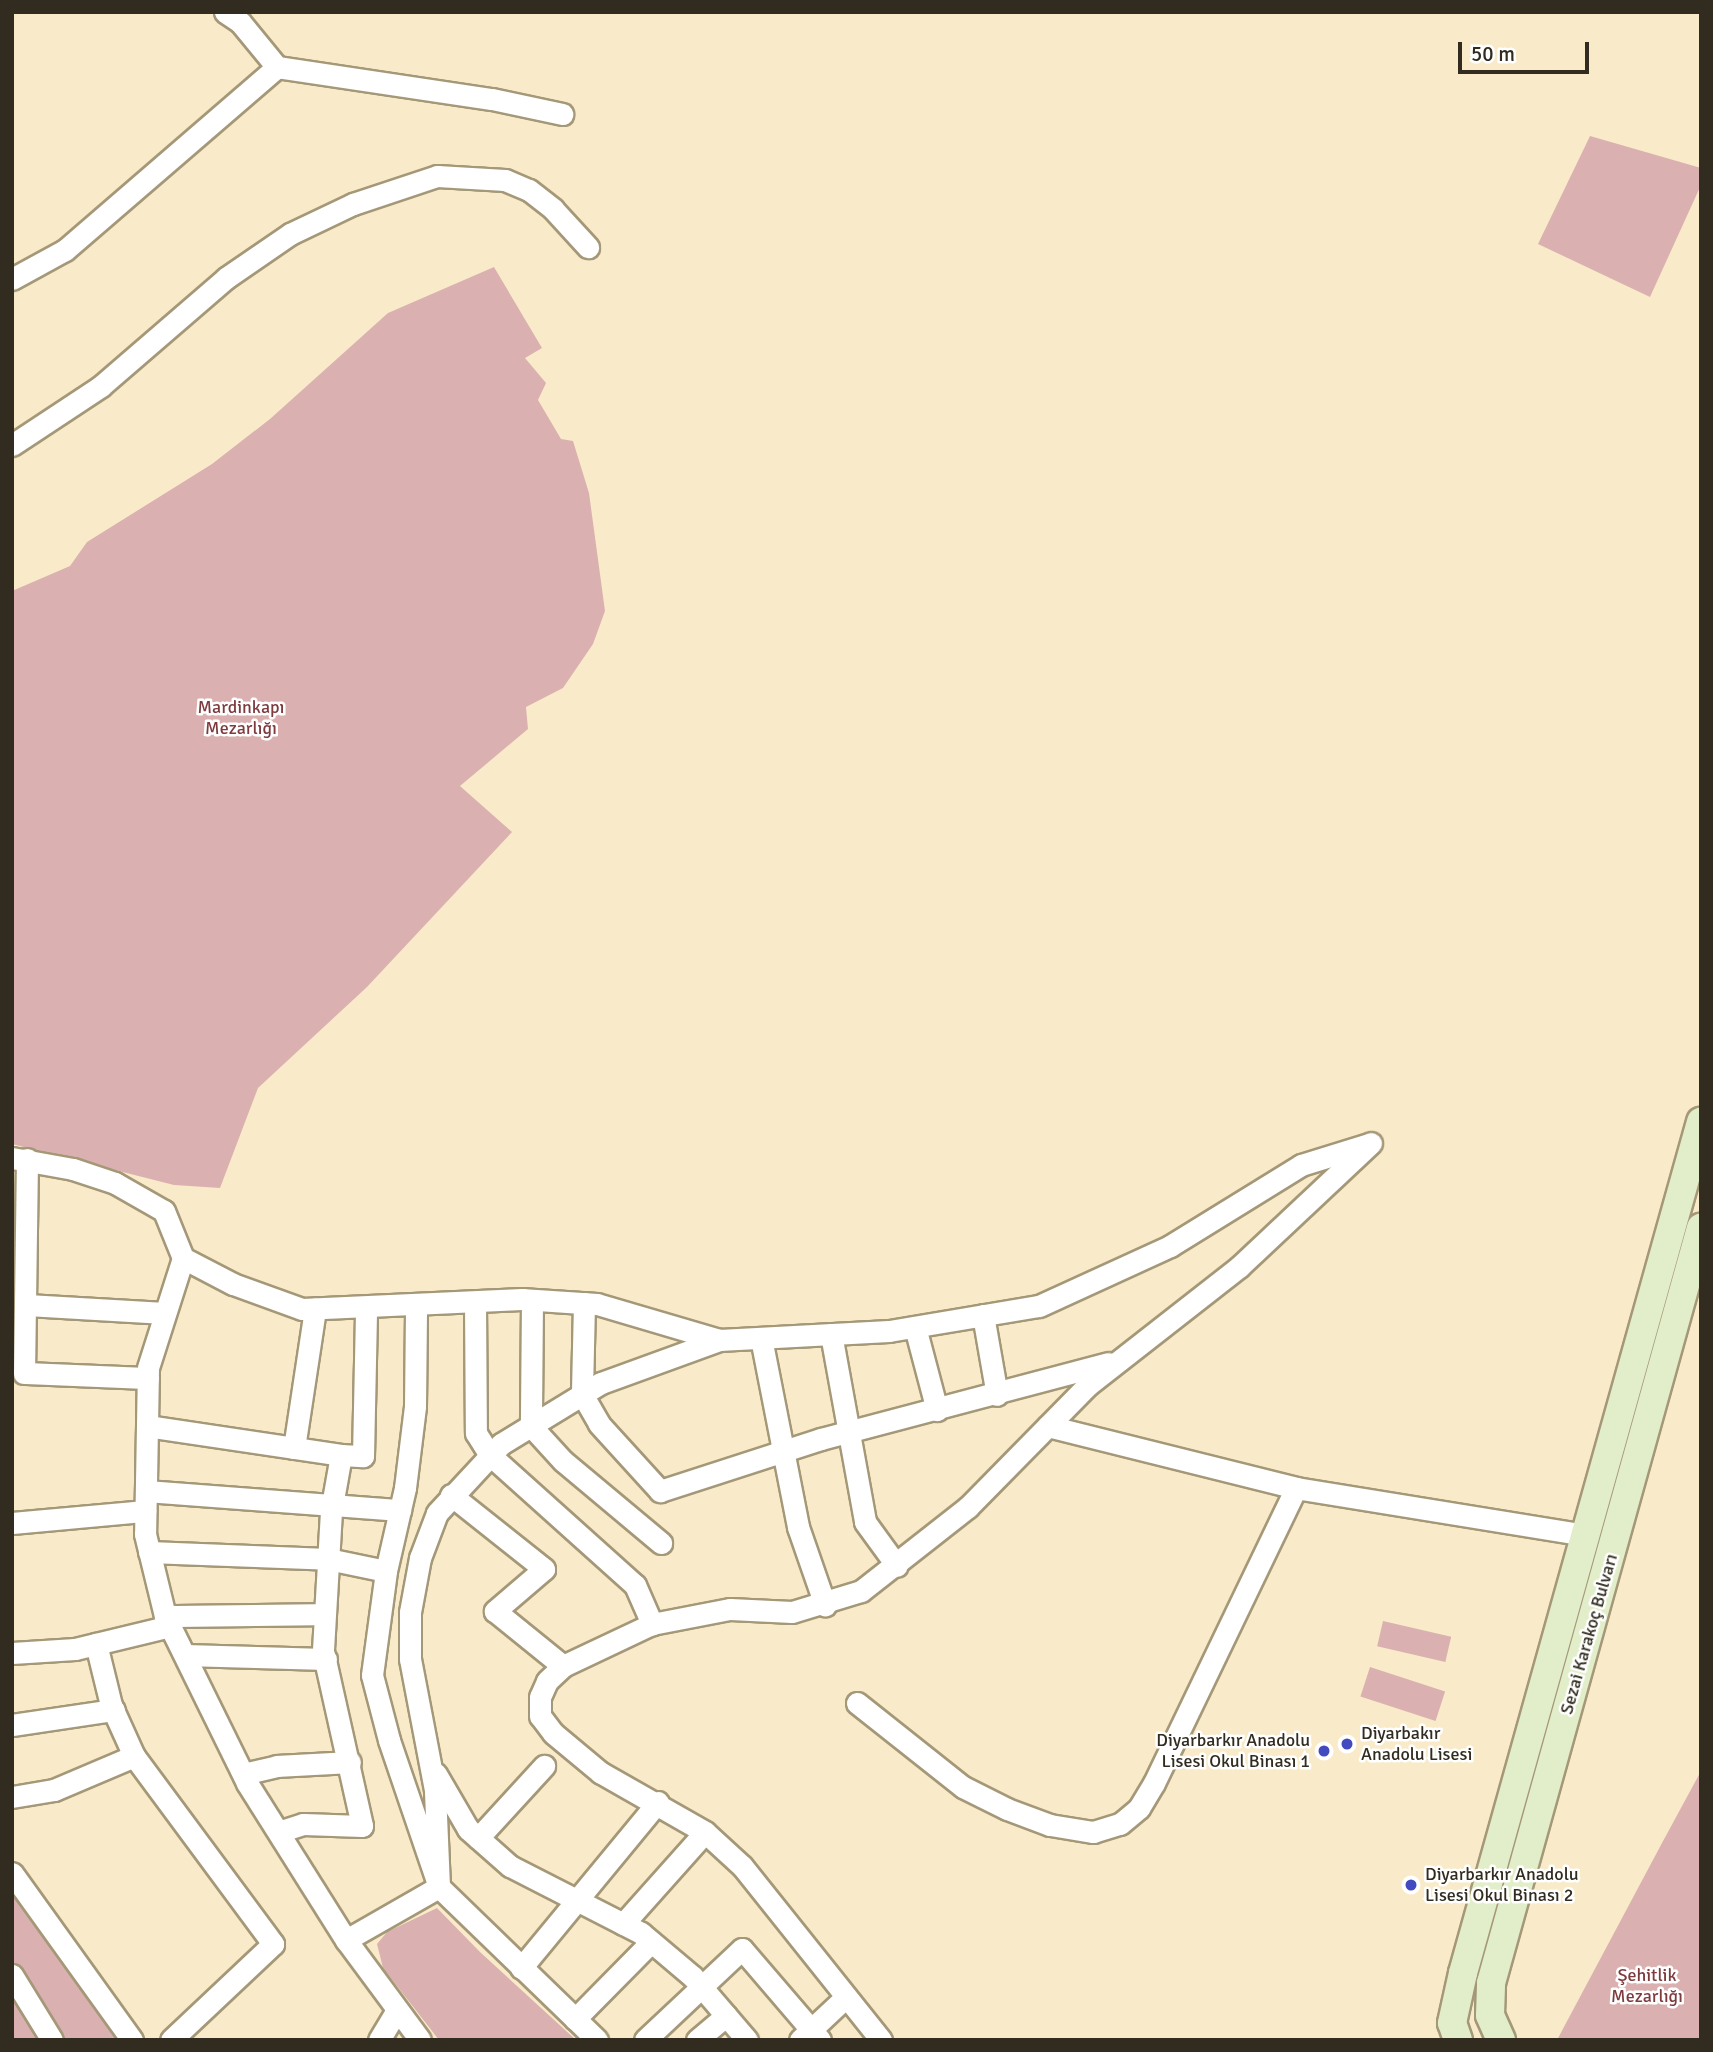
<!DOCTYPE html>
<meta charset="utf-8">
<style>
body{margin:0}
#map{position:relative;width:1713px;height:2052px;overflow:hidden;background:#f9ebc9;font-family:Signika,sans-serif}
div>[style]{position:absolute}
.green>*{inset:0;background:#dab1b0;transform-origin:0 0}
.roads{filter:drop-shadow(2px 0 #a49878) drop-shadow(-2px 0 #a49878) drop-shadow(0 2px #a49878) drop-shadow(0 -2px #a49878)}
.street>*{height:21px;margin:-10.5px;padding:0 10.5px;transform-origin:10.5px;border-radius:10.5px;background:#fff}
.secondary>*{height:28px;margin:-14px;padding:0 14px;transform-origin:14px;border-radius:14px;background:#e2edc9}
.dots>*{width:19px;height:19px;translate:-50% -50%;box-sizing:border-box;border:4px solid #fff;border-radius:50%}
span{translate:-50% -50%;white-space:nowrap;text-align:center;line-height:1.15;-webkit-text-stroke:5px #fff;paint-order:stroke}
.park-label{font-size:18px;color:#7e3b3e}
.street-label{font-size:18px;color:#312c1f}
.poi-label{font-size:18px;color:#312c1f}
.left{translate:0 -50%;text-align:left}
.right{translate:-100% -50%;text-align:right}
.frame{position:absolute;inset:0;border:14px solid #312c1f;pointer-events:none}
.scale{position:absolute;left:1458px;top:42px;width:131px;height:32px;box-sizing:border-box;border:4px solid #312c1f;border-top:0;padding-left:9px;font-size:21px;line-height:24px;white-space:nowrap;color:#312c1f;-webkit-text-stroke:5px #fff;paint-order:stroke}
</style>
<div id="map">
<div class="green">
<div style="clip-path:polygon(1590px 136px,1701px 168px,1701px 185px,1650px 297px,1538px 244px)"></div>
<div style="clip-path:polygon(494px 267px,542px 348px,525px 358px,546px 383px,538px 400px,561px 439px,573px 441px,589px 493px,605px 611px,593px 644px,563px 688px,526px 707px,528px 729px,460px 786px,512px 832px,367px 987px,258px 1088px,220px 1188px,174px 1185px,12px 1144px,12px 591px,70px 566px,87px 542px,212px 464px,270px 419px,388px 313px)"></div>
<div style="left:1383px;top:1621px;width:70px;height:26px;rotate:13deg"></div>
<div style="left:1370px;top:1667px;width:79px;height:31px;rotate:18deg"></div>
<div style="clip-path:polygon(1701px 1771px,1701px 2040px,1557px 2040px,1662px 1843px)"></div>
<div style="clip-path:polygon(12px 1890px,27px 1916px,125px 2040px,12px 2040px)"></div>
<div style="clip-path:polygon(437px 1908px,480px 1952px,576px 2040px,439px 2040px,383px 1968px,377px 1944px,387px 1932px)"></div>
</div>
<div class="roads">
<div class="street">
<div style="left:225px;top:12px;width:18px;rotate:34deg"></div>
<div style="left:240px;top:22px;width:58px;rotate:50.6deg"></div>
<div style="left:277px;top:67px;width:217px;rotate:8.5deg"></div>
<div style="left:492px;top:99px;width:72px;rotate:12.1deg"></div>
<div style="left:12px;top:279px;width:60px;rotate:-28.7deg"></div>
<div style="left:65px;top:250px;width:280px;rotate:-40.8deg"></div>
<div style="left:12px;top:445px;width:107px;rotate:-33.5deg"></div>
<div style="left:101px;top:386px;width:165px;rotate:-40.8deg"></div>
<div style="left:226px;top:278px;width:78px;rotate:-34.5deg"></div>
<div style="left:290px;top:234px;width:70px;rotate:-25.5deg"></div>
<div style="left:353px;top:204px;width:89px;rotate:-18.4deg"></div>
<div style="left:437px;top:176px;width:68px;rotate:3.4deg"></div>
<div style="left:505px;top:180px;width:26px;rotate:23deg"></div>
<div style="left:529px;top:190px;width:31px;rotate:38deg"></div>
<div style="left:553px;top:209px;width:52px;rotate:47.4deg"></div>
<div style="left:12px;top:1158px;width:62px;rotate:10.2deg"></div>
<div style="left:73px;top:1169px;width:44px;rotate:18.4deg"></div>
<div style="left:115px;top:1183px;width:56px;rotate:29.7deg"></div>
<div style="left:164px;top:1211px;width:51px;rotate:68deg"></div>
<div style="left:183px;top:1258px;width:115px;rotate:107.7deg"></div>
<div style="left:148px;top:1368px;width:166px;rotate:91deg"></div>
<div style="left:145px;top:1534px;width:84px;rotate:76.3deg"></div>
<div style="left:165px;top:1616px;width:186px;rotate:63.8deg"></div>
<div style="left:247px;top:1783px;width:186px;rotate:57.8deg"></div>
<div style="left:346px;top:1940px;width:124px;rotate:53.5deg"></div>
<div style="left:27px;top:1159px;width:214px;rotate:90.8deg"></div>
<div style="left:24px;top:1373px;width:124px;rotate:2.3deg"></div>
<div style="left:183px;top:1258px;width:56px;rotate:27.5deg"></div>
<div style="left:233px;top:1284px;width:73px;rotate:19.9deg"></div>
<div style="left:302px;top:1309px;width:220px;rotate:-2.6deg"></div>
<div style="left:522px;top:1299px;width:75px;rotate:3.8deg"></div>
<div style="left:597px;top:1304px;width:127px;rotate:16.4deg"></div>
<div style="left:719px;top:1340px;width:170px;rotate:-3deg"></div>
<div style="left:889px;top:1331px;width:152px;rotate:-9.5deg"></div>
<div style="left:1039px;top:1306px;width:144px;rotate:-24.6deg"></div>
<div style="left:1170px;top:1246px;width:154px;rotate:-31.7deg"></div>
<div style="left:1301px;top:1165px;width:71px;rotate:-17.2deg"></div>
<div style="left:532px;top:1300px;width:126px;rotate:90.5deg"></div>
<div style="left:531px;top:1426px;width:47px;rotate:47.6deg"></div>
<div style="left:563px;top:1461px;width:128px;rotate:39.9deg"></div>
<div style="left:475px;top:1302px;width:131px;rotate:89.6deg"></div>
<div style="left:476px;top:1433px;width:26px;rotate:58deg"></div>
<div style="left:490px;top:1455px;width:195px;rotate:41.9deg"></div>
<div style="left:635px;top:1585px;width:43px;rotate:66.4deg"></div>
<div style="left:584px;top:1303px;width:91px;rotate:91.3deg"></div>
<div style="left:582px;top:1394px;width:34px;rotate:60deg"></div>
<div style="left:599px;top:1424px;width:91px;rotate:47.7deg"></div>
<div style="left:660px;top:1491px;width:169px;rotate:-17.9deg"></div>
<div style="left:821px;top:1439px;width:297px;rotate:-14.8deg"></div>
<div style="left:27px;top:1305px;width:138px;rotate:3.3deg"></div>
<div style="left:983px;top:1315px;width:81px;rotate:80.1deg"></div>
<div style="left:915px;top:1327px;width:86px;rotate:75.2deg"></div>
<div style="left:831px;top:1334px;width:191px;rotate:79.7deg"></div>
<div style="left:865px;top:1522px;width:54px;rotate:54deg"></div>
<div style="left:761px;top:1338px;width:193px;rotate:78.9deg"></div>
<div style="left:798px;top:1527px;width:83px;rotate:70.9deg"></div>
<div style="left:147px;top:1426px;width:196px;rotate:8.5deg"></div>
<div style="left:341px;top:1455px;width:57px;rotate:100.1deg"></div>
<div style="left:331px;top:1511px;width:140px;rotate:93.3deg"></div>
<div style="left:323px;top:1651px;width:179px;rotate:77.4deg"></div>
<div style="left:362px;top:1826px;width:59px;rotate:-178.1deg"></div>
<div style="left:303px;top:1824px;width:26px;rotate:162deg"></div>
<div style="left:1048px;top:1426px;width:256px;rotate:14deg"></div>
<div style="left:1296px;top:1488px;width:293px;rotate:9.2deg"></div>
<div style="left:294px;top:1448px;width:141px;rotate:-81.4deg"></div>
<div style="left:341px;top:1455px;width:22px;rotate:3deg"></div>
<div style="left:363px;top:1456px;width:147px;rotate:-88.8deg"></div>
<div style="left:146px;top:1491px;width:255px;rotate:4.3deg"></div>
<div style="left:451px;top:1495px;width:119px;rotate:38.5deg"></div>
<div style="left:544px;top:1569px;width:65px;rotate:139.4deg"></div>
<div style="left:495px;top:1611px;width:87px;rotate:39deg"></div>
<div style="left:12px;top:1523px;width:134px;rotate:-5.2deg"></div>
<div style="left:149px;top:1552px;width:179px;rotate:2.2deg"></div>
<div style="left:328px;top:1559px;width:59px;rotate:11.7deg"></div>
<div style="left:386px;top:1571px;width:85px;rotate:-77.1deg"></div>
<div style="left:405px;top:1488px;width:83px;rotate:-83deg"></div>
<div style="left:415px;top:1406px;width:100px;rotate:-89.4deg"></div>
<div style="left:165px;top:1616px;width:159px;rotate:-0.7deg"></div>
<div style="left:12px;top:1653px;width:63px;rotate:-3.6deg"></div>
<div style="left:75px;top:1649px;width:98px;rotate:-13.6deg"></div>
<div style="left:185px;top:1655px;width:141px;rotate:1.6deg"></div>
<div style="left:857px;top:1703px;width:135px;rotate:38.4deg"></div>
<div style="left:963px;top:1787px;width:49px;rotate:26.6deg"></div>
<div style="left:1007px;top:1809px;width:46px;rotate:20.4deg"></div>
<div style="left:1050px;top:1825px;width:44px;rotate:9.2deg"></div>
<div style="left:1093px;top:1832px;width:28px;rotate:-17deg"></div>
<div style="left:1120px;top:1824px;width:25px;rotate:-40deg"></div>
<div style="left:1139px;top:1808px;width:29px;rotate:-59deg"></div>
<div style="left:1154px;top:1783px;width:327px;rotate:-64.3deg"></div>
<div style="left:12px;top:1725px;width:103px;rotate:-8.4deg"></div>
<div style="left:134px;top:1756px;width:234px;rotate:53.5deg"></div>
<div style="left:273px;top:1944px;width:140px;rotate:136.7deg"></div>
<div style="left:243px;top:1774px;width:35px;rotate:-13deg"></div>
<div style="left:277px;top:1766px;width:73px;rotate:-3.1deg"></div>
<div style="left:436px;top:1774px;width:64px;rotate:59.8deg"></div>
<div style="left:468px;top:1829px;width:56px;rotate:41.4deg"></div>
<div style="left:510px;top:1866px;width:147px;rotate:27.1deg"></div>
<div style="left:641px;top:1933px;width:68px;rotate:40.2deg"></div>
<div style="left:693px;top:1977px;width:83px;rotate:49.4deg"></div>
<div style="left:12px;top:1797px;width:43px;rotate:-9.5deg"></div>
<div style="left:54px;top:1790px;width:87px;rotate:-23deg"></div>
<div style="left:134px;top:1756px;width:56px;rotate:-114.3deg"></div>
<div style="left:111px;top:1705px;width:63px;rotate:-103.8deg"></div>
<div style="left:478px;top:1838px;width:98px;rotate:-47.5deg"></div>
<div style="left:12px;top:1873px;width:206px;rotate:54.3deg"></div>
<div style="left:623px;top:1924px;width:123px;rotate:-48.3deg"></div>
<div style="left:346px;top:1940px;width:107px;rotate:-29.7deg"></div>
<div style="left:439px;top:1887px;width:155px;rotate:-108.8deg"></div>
<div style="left:389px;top:1740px;width:67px;rotate:-104.7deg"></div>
<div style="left:372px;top:1675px;width:105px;rotate:-82.3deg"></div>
<div style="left:521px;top:1968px;width:215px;rotate:-50.5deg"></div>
<div style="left:12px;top:1975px;width:76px;rotate:58.4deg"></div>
<div style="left:575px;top:2019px;width:108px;rotate:-45.4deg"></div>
<div style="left:379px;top:2040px;width:35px;rotate:-59deg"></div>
<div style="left:597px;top:2040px;width:220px;rotate:-135.9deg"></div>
<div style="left:439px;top:1887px;width:97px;rotate:-92.4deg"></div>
<div style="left:435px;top:1790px;width:133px;rotate:-100.8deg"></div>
<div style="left:410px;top:1659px;width:47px;rotate:-90deg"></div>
<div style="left:410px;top:1612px;width:55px;rotate:-79.5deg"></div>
<div style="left:420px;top:1558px;width:48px;rotate:-69.3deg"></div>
<div style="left:437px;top:1513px;width:94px;rotate:-47.2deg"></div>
<div style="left:501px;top:1444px;width:117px;rotate:-31.4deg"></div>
<div style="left:601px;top:1383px;width:126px;rotate:-20deg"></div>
<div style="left:645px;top:2040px;width:133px;rotate:-43.2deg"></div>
<div style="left:742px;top:1949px;width:120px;rotate:49.4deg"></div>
<div style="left:697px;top:2040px;width:38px;rotate:-40deg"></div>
<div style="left:800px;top:2040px;width:63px;rotate:-43.1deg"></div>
<div style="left:881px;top:2040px;width:223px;rotate:-128.6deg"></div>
<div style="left:742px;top:1866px;width:50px;rotate:-137.4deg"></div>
<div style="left:705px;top:1832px;width:120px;rotate:-150.4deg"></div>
<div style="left:601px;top:1773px;width:62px;rotate:-140.2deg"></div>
<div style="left:553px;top:1733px;width:21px;rotate:-127deg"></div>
<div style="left:540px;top:1716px;width:19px;rotate:-90deg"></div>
<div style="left:540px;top:1697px;width:17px;rotate:-66deg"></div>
<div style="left:547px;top:1681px;width:22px;rotate:-43deg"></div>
<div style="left:563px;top:1666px;width:98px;rotate:-25.3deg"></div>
<div style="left:652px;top:1624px;width:79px;rotate:-10.9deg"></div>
<div style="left:730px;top:1609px;width:62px;rotate:2.8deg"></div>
<div style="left:792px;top:1612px;width:72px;rotate:-16.9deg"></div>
<div style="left:861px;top:1591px;width:136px;rotate:-38.1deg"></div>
<div style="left:968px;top:1507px;width:171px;rotate:-45.5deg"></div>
<div style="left:1088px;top:1385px;width:192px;rotate:-38deg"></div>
<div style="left:1239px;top:1267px;width:181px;rotate:-43.2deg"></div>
</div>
<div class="secondary">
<div style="left:1458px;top:2040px;width:18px;rotate:-109deg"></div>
<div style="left:1452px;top:2023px;width:51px;rotate:-77.6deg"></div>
<div style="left:1463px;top:1973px;width:884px;rotate:-74.38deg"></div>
<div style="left:1501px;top:2040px;width:27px;rotate:-114deg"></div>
<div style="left:1490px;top:2015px;width:32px;rotate:-88deg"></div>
<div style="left:1491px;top:1983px;width:784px;rotate:-74.46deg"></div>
</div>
</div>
<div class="dots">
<div style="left:1347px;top:1744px;background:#4349be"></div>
<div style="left:1324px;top:1751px;background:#4349be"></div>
<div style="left:1411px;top:1885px;background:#4349be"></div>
</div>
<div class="park-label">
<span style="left:241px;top:718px">Mardinkapı<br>Mezarlığı</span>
<span style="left:1647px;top:1986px">Şehitlik<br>Mezarlığı</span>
</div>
<div class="street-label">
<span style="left:1589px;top:1634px;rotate:-74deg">Sezai Karakoç Bulvarı</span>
</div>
<div class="poi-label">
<span class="left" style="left:1361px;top:1744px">Diyarbakır<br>Anadolu Lisesi</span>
<span class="right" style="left:1310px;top:1751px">Diyarbarkır Anadolu<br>Lisesi Okul Binası 1</span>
<span class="left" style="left:1425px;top:1885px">Diyarbarkır Anadolu<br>Lisesi Okul Binası 2</span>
</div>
<div class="frame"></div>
<div class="scale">50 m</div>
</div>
